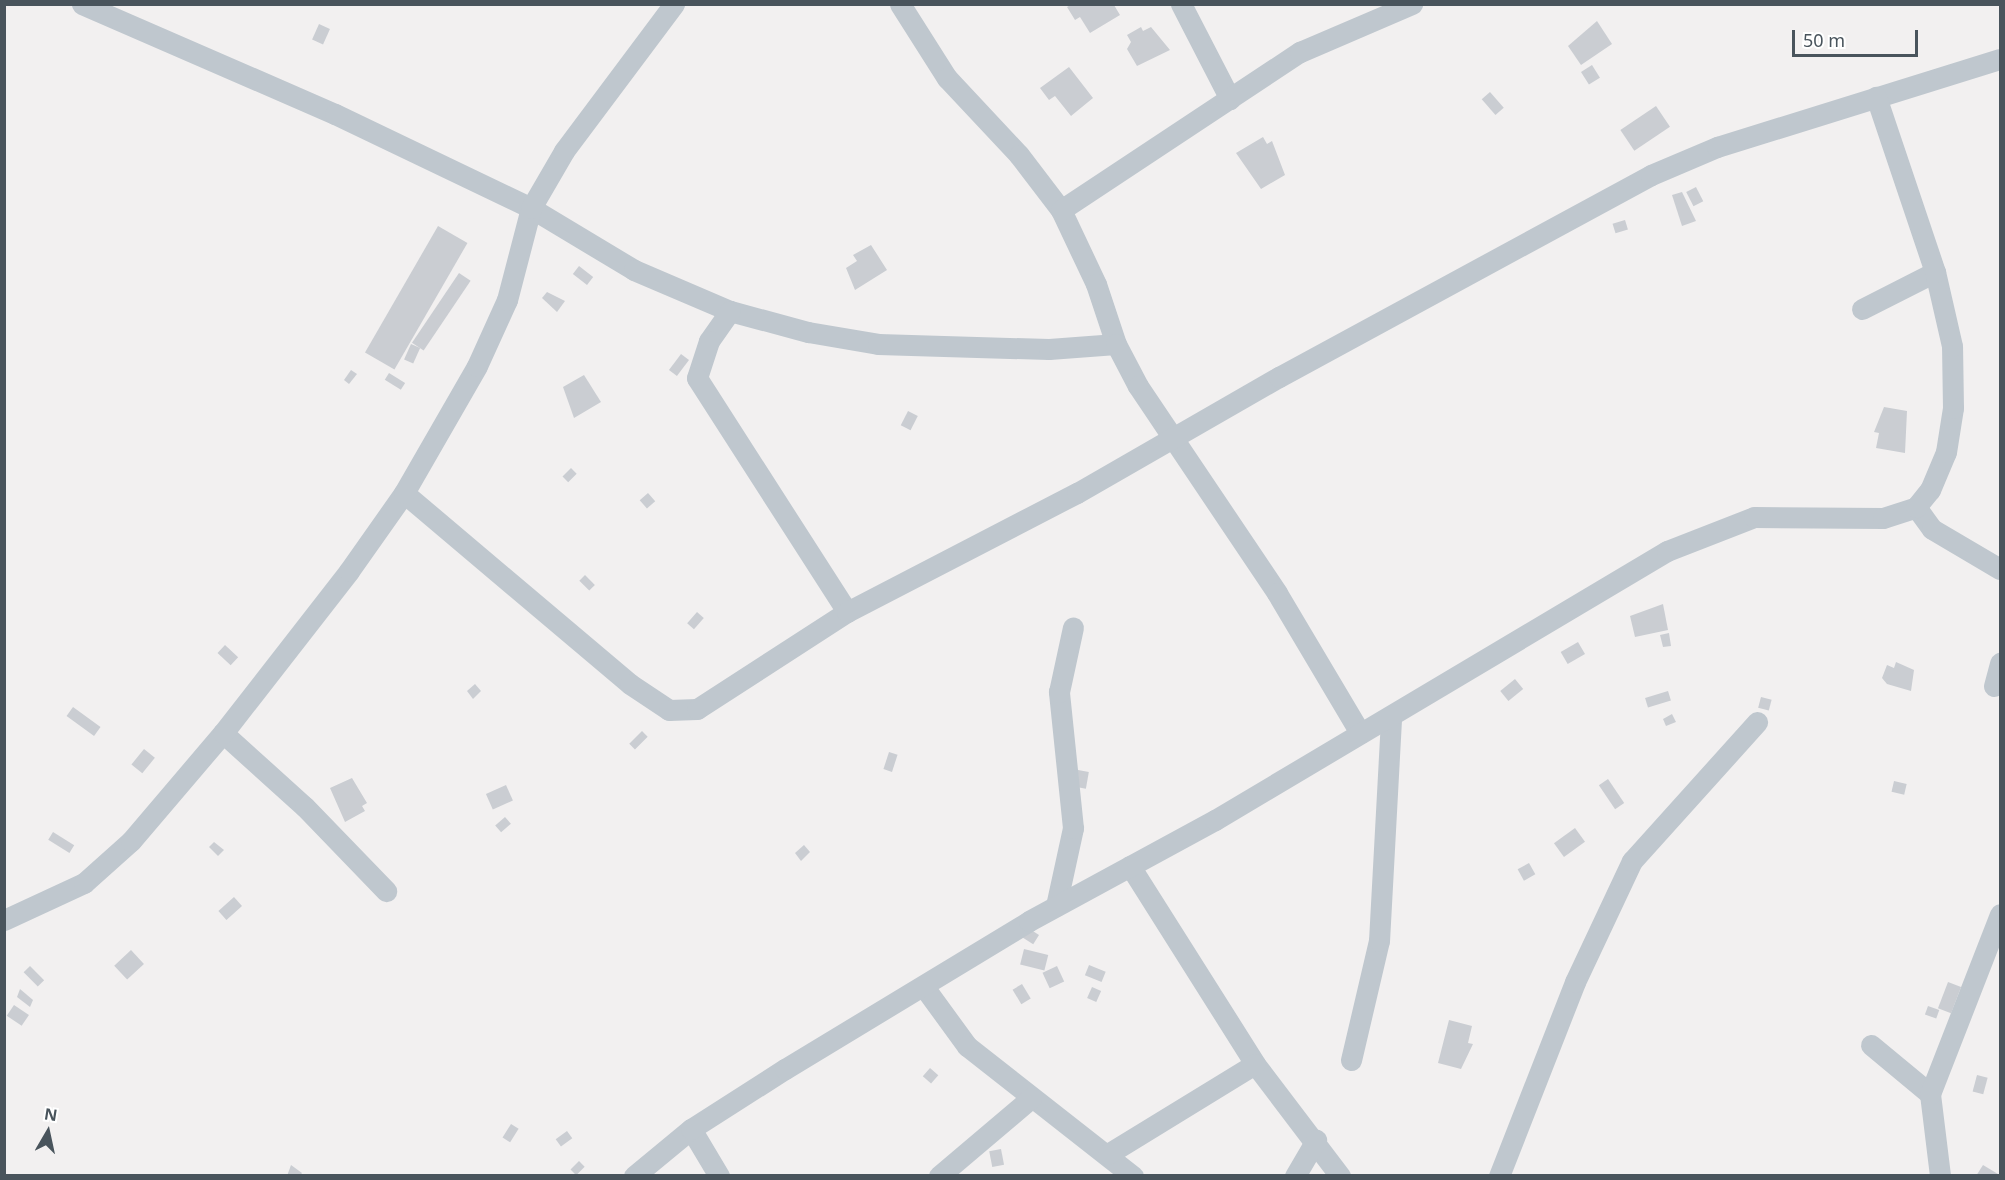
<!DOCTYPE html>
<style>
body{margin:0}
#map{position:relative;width:2005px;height:1180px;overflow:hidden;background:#f2f0f0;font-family:"Noto Sans",sans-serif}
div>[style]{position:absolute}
.building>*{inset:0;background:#cacdd2;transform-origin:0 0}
.minor>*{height:21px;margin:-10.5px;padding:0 10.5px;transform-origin:10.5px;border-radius:10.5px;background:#bfc7ce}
span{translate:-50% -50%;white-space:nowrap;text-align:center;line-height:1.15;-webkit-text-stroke:4.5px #fff;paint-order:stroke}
.frame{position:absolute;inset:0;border:6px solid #49545c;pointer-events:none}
.north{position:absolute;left:18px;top:1102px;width:60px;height:60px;-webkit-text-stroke:4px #fff;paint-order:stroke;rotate:9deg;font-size:16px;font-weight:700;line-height:24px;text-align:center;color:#49545c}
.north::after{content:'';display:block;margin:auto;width:21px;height:27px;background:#49545c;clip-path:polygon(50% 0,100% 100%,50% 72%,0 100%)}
.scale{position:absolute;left:1792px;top:30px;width:126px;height:27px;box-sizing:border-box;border:3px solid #49545c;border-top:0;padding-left:8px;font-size:18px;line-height:21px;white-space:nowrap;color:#49545c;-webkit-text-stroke:4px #fff;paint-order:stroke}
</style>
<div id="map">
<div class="building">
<div style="clip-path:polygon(1072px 4px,1114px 5px,1120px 15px,1090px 33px,1080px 17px,1075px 20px,1067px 7px)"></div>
<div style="clip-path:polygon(1597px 21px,1612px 44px,1581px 65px,1568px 46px)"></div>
<div style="left:319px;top:24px;width:12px;height:17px;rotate:24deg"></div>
<div style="clip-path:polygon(1141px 27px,1143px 31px,1151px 27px,1170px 50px,1137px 66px,1127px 49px,1131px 42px,1127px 35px)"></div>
<div style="left:1592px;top:65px;width:15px;height:13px;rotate:58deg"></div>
<div style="clip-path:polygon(1069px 67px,1093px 98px,1071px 116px,1055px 96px,1049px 100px,1040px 88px)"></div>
<div style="left:1490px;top:92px;width:21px;height:11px;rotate:49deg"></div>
<div style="left:1656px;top:106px;width:25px;height:43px;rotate:56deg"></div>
<div style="clip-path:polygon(1263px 137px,1267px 144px,1272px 141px,1285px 175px,1261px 189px,1236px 153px)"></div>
<div style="left:1696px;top:187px;width:16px;height:11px;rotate:63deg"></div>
<div style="clip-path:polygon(1682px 192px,1696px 221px,1682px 226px,1672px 195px)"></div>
<div style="left:1625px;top:220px;width:10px;height:13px;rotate:73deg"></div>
<div style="left:438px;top:226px;width:34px;height:146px;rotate:30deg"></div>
<div style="clip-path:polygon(871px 245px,887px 270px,855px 290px,846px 268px,857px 261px,853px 255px)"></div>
<div style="left:579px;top:266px;width:18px;height:10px;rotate:38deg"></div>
<div style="left:459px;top:273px;width:14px;height:84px;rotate:34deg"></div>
<div style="clip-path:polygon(547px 292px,565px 301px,557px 312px,542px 298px)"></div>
<div style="left:411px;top:344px;width:10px;height:17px;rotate:24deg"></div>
<div style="left:681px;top:354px;width:10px;height:20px;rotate:37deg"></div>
<div style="clip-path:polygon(351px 370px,357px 374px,349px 384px,344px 380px)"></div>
<div style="left:389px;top:373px;width:19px;height:8px;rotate:32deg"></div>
<div style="clip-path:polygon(584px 375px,601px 402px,574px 418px,563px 387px)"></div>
<div style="clip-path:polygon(1884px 407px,1907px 411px,1905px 453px,1876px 448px,1879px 433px,1874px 432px)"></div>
<div style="left:908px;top:411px;width:11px;height:16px;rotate:27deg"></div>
<div style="left:571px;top:468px;width:8px;height:12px;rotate:45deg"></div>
<div style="left:648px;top:493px;width:11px;height:11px;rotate:49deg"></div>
<div style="left:585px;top:575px;width:14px;height:8px;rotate:45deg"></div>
<div style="clip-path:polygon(1663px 604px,1668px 630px,1635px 637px,1630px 616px)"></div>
<div style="left:697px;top:612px;width:9px;height:15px;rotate:41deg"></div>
<div style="clip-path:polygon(1669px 633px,1671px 646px,1663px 647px,1660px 635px)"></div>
<div style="left:1578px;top:642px;width:14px;height:20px;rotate:60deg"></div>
<div style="left:225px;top:645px;width:18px;height:11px;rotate:43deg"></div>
<div style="clip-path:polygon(1896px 662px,1914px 670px,1911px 691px,1887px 684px,1882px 678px,1887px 665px,1894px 668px)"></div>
<div style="left:1515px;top:679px;width:13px;height:19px;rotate:51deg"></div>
<div style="clip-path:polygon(475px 684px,481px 691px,473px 699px,467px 691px)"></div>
<div style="left:1668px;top:691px;width:10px;height:24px;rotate:73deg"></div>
<div style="left:1761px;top:697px;width:11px;height:11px;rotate:15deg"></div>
<div style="left:73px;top:707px;width:34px;height:11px;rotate:36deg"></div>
<div style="clip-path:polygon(1672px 714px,1676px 722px,1666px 726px,1663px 719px)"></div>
<div style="left:642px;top:731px;width:8px;height:18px;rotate:45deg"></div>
<div style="left:144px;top:749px;width:14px;height:20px;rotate:39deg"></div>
<div style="left:889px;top:752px;width:9px;height:18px;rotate:18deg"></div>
<div style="left:1078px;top:770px;width:11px;height:17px;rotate:10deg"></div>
<div style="clip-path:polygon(352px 778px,367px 803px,362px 806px,365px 811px,345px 822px,330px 788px)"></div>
<div style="left:1608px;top:779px;width:29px;height:11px;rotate:56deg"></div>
<div style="left:1894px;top:781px;width:13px;height:11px;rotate:13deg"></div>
<div style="left:506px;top:785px;width:17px;height:22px;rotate:66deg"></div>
<div style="left:505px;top:817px;width:9px;height:13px;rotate:49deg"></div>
<div style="left:1575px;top:828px;width:17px;height:26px;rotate:54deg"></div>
<div style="left:53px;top:832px;width:25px;height:9px;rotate:32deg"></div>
<div style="clip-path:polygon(214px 842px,224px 850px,218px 856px,209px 847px)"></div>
<div style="clip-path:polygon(804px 845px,810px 852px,801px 861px,795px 853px)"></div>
<div style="left:1529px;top:863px;width:13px;height:13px;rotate:61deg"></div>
<div style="left:234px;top:897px;width:12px;height:21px;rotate:48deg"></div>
<div style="left:1028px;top:928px;width:13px;height:11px;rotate:32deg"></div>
<div style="left:1024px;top:949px;width:25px;height:16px;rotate:14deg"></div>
<div style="left:131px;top:950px;width:19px;height:23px;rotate:47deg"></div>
<div style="left:1089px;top:965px;width:18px;height:11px;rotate:22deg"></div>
<div style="left:30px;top:966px;width:20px;height:9px;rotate:45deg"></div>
<div style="left:1057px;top:966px;width:17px;height:16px;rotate:65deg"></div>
<div style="left:1948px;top:982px;width:14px;height:28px;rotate:21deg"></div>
<div style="left:1022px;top:984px;width:17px;height:11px;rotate:59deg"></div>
<div style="left:1092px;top:987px;width:10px;height:12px;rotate:24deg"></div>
<div style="clip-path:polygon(20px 989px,33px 1000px,30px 1007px,17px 997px)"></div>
<div style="left:14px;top:1005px;width:18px;height:13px;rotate:34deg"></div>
<div style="left:1928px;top:1006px;width:12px;height:9px;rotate:20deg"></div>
<div style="clip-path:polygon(1449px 1020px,1472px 1026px,1468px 1043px,1473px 1044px,1461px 1069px,1438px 1063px)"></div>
<div style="left:930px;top:1068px;width:11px;height:11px;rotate:41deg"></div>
<div style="left:1977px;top:1075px;width:11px;height:17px;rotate:15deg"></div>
<div style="left:511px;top:1124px;width:9px;height:16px;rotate:32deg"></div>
<div style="left:567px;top:1131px;width:9px;height:14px;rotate:54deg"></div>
<div style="left:1001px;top:1149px;width:16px;height:12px;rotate:79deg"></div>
<div style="left:579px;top:1161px;width:8px;height:12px;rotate:45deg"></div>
<div style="clip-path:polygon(291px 1165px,302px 1173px,300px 1176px,287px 1176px)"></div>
<div style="clip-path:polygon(1983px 1165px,1998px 1174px,1997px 1176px,1976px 1176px)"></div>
</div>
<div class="minor">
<div style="left:82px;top:4px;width:276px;rotate:23.5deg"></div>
<div style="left:335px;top:114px;width:217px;rotate:25.6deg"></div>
<div style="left:531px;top:208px;width:120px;rotate:31deg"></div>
<div style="left:634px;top:270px;width:104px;rotate:23.1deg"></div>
<div style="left:730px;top:311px;width:81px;rotate:15.1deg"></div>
<div style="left:808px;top:332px;width:71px;rotate:9.7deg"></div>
<div style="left:878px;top:344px;width:171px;rotate:1.7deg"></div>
<div style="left:1049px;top:349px;width:67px;rotate:-4.3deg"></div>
<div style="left:900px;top:4px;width:88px;rotate:57.6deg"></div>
<div style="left:947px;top:78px;width:105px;rotate:46.9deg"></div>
<div style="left:1019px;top:155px;width:69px;rotate:52.6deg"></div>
<div style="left:1061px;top:210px;width:82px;rotate:64.7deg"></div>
<div style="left:1096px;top:284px;width:63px;rotate:71.6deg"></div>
<div style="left:1116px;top:344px;width:47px;rotate:62.4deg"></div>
<div style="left:1138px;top:386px;width:249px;rotate:56.1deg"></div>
<div style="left:1277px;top:593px;width:163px;rotate:59.3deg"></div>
<div style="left:1181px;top:4px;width:107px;rotate:62.7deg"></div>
<div style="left:1061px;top:210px;width:287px;rotate:-33.5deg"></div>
<div style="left:1300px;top:52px;width:122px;rotate:-23.2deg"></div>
<div style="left:1862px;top:309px;width:82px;rotate:-26.9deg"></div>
<div style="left:730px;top:311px;width:37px;rotate:125deg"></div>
<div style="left:709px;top:341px;width:39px;rotate:108deg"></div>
<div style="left:697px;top:378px;width:278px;rotate:57.3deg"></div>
<div style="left:404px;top:493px;width:296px;rotate:40.2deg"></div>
<div style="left:630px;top:684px;width:47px;rotate:33.7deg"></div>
<div style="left:669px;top:710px;width:28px;rotate:-2deg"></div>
<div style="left:697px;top:709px;width:179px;rotate:-32.9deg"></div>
<div style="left:847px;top:612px;width:259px;rotate:-27.4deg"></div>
<div style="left:1077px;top:493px;width:233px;rotate:-29.9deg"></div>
<div style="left:1279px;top:377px;width:423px;rotate:-28.5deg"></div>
<div style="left:1651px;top:175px;width:72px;rotate:-23deg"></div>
<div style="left:1717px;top:147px;width:296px;rotate:-17.3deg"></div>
<div style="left:1916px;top:507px;width:27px;rotate:54deg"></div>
<div style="left:1932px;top:529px;width:79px;rotate:30.5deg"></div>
<div style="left:1994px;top:686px;width:24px;rotate:-75deg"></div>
<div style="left:223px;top:733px;width:110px;rotate:42.1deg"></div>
<div style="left:305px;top:807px;width:117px;rotate:46deg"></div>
<div style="left:1130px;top:866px;width:234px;rotate:57.7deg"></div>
<div style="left:1255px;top:1064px;width:141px;rotate:52.8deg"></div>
<div style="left:1056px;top:906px;width:80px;rotate:-77.7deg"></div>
<div style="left:1073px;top:828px;width:137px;rotate:-95.9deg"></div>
<div style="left:1059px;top:692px;width:66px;rotate:-77.8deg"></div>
<div style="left:4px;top:920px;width:88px;rotate:-24.8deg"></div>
<div style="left:84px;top:883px;width:63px;rotate:-41.8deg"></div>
<div style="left:131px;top:841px;width:142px;rotate:-49.6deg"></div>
<div style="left:223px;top:733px;width:205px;rotate:-52.1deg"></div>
<div style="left:349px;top:571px;width:95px;rotate:-54.8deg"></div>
<div style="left:404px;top:493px;width:146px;rotate:-60.1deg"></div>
<div style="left:477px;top:366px;width:72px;rotate:-65.6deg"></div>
<div style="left:507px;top:300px;width:95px;rotate:-75.4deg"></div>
<div style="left:531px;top:208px;width:66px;rotate:-59.9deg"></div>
<div style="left:564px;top:151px;width:184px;rotate:-53.2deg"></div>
<div style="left:924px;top:987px;width:73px;rotate:53.9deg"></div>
<div style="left:967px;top:1046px;width:211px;rotate:38.1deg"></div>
<div style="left:1871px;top:1045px;width:77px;rotate:39.7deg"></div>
<div style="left:1930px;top:1094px;width:83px;rotate:83deg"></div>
<div style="left:1351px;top:1060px;width:122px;rotate:-76.8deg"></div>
<div style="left:1379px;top:941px;width:224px;rotate:-86.9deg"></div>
<div style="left:1930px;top:1094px;width:193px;rotate:-68.7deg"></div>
<div style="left:691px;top:1129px;width:55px;rotate:59.2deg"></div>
<div style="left:1108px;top:1154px;width:172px;rotate:-31.5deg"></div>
<div style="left:634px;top:1176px;width:74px;rotate:-39.5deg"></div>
<div style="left:691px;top:1129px;width:112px;rotate:-32.6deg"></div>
<div style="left:785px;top:1069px;width:285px;rotate:-31.2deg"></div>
<div style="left:1029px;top:921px;width:212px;rotate:-28.5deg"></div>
<div style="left:1215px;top:820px;width:526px;rotate:-30.76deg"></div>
<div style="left:1667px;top:551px;width:93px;rotate:-21.3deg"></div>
<div style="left:1754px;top:517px;width:129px;rotate:0.4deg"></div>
<div style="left:1883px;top:518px;width:35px;rotate:-18deg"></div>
<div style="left:1916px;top:507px;width:22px;rotate:-51deg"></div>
<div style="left:1930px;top:490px;width:41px;rotate:-67.2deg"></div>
<div style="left:1946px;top:452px;width:45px;rotate:-81deg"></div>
<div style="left:1953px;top:408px;width:62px;rotate:-90.9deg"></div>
<div style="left:1952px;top:346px;width:76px;rotate:-102.9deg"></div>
<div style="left:1935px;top:272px;width:185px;rotate:-108.6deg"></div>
<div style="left:939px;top:1176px;width:121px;rotate:-40.3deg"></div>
<div style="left:1295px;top:1176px;width:42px;rotate:-59.7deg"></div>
<div style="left:1499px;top:1176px;width:208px;rotate:-68.6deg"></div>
<div style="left:1575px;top:982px;width:134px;rotate:-64.8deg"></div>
<div style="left:1632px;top:861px;width:187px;rotate:-48deg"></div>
</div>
<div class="frame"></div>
<div class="north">N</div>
<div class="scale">50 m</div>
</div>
